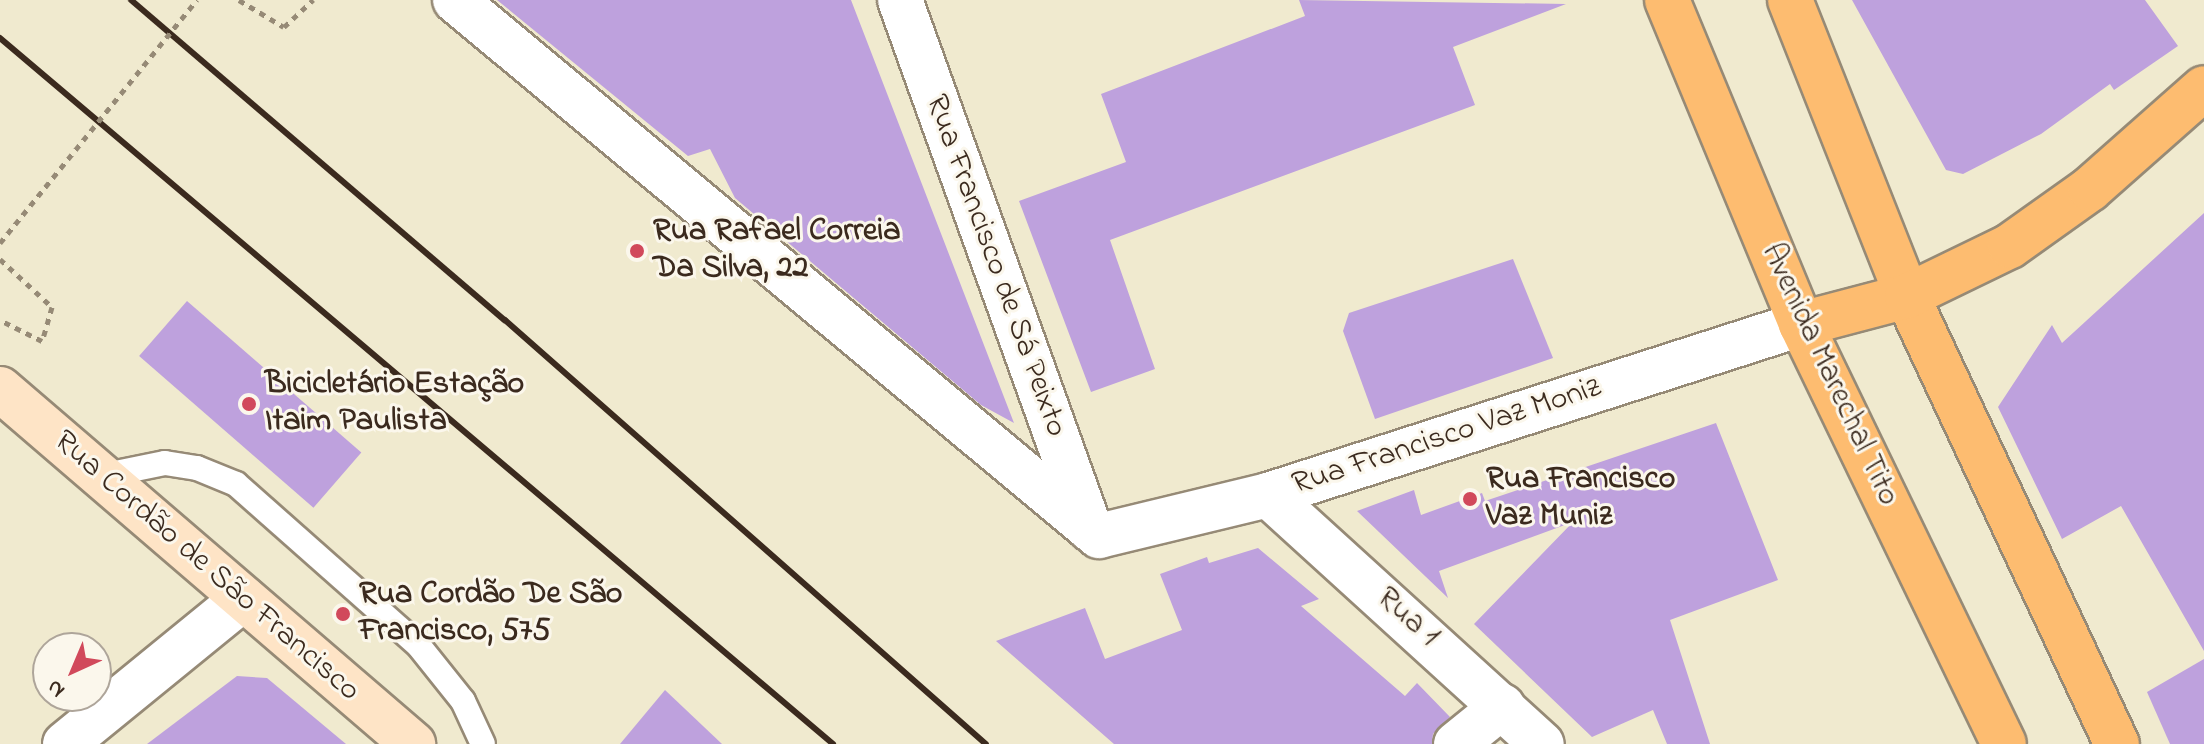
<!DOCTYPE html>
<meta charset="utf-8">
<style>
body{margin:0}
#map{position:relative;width:2204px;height:744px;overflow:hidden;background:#f0eacf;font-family:"Indie Flower",sans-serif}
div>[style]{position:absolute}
.building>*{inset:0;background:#bea1dd;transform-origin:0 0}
.path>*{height:5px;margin-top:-2.5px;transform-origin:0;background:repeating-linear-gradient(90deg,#968a76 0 6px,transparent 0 12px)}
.roads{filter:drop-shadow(2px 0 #968a76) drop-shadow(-2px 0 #968a76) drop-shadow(0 2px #968a76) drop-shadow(0 -2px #968a76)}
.lane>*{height:24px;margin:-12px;padding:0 12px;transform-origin:12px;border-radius:12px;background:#fff}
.street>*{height:44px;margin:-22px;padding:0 22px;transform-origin:22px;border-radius:22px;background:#fff}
.secondary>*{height:44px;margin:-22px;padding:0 22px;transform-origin:22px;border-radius:22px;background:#fee4c6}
.primary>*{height:44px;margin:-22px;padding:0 22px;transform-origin:22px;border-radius:22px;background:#fdbc70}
.rail>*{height:6px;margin:-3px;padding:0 3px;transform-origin:3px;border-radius:3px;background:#3b2a1e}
.path-bridge>*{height:5px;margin-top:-2.5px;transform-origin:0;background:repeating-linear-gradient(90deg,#968a76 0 6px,transparent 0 12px)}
.dots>*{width:22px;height:22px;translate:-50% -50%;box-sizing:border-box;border:4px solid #fbf7ec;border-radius:50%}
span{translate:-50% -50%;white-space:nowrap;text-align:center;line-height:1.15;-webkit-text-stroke:6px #fbf7ec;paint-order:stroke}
.poi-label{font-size:32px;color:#3b2a1e;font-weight:700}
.left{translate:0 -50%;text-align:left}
.street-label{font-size:32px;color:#3b2a1e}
.north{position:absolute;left:32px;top:632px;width:80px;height:80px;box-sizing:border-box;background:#fbf7ec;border:2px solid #aea59a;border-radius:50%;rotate:224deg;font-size:22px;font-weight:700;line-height:32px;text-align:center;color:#3b2a1e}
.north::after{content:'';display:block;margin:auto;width:28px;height:36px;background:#d1495b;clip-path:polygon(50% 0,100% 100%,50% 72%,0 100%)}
</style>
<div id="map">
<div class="building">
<div style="clip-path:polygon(497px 0,851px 0,1014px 423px,981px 405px,735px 198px,710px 149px,688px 156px)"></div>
<div style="clip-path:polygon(1299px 0,1566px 4px,1453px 47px,1475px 105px,1110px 240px,1155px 369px,1091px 392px,1019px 201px,1126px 162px,1101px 94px,1305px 16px)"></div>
<div style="clip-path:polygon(1852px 0,2145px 0,2178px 46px,2114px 90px,2110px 84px,2041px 134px,1963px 174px,1946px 170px)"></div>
<div style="clip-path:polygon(2204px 213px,2204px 651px,2121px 506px,2062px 539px,1998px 407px,2052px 325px,2062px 343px)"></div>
<div style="clip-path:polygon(1513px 259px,1553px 358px,1375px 419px,1343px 331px,1349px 313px)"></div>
<div style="left:187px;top:301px;width:231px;height:73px;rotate:41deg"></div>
<div style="clip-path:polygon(1716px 423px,1778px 580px,1670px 620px,1710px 744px,1667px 744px,1653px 710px,1592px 737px,1474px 624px,1573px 522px,1439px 571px,1448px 598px,1357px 511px,1414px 490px,1421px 515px,1482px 493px,1485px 501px)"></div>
<div style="clip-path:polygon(1258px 548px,1319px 599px,1301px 606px,1405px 696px,1417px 683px,1450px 717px,1433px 734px,1432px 744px,1114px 744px,996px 641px,1085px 608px,1105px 659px,1182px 630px,1160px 574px,1207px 557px,1209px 563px)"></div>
<div style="clip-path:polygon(2204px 659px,2204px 744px,2170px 744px,2147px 692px)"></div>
<div style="clip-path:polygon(237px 676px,267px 678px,346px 744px,147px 744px)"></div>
<div style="clip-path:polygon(665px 690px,722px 744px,620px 744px)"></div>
</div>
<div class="path">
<div style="left:239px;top:0;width:52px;rotate:31deg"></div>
<div style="left:284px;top:27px;width:40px;rotate:-43deg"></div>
<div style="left:0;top:259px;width:71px;rotate:42.7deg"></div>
<div style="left:52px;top:307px;width:35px;rotate:106deg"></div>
<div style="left:42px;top:341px;width:47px;rotate:-153.4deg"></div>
</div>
<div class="roads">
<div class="lane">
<div style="left:101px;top:476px;width:65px;rotate:-11.5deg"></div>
<div style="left:165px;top:463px;width:32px;rotate:9deg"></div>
<div style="left:197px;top:468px;width:42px;rotate:22.3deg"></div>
<div style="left:236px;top:484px;width:244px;rotate:41.5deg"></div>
<div style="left:419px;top:646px;width:70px;rotate:51.3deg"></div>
<div style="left:463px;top:701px;width:47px;rotate:65.1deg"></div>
</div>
<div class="street">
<div style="left:455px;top:0;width:838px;rotate:39.77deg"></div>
<div style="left:1099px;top:536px;width:174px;rotate:-13.6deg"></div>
<div style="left:1268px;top:495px;width:560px;rotate:-17.79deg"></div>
<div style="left:900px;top:0;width:562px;rotate:70.24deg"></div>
<div style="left:1268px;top:495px;width:370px;rotate:42.3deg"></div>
<div style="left:65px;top:744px;width:230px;rotate:-39.2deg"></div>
<div style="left:1456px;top:744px;width:60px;rotate:-39deg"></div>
</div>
<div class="secondary">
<div style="left:0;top:389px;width:545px;rotate:40.68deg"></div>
</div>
<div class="primary">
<div style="left:1667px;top:0;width:351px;rotate:67.5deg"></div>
<div style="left:1801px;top:324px;width:466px;rotate:64.2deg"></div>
<div style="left:1790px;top:0;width:318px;rotate:68.4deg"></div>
<div style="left:1907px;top:296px;width:495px;rotate:64.9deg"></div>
<div style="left:1801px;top:324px;width:110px;rotate:-14.8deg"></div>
<div style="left:1907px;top:296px;width:114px;rotate:-25.9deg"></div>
<div style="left:2010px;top:246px;width:98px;rotate:-35.5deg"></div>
<div style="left:2090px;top:189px;width:152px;rotate:-41.5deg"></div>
</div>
</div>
<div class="rail">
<div style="left:131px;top:0;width:492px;rotate:40.6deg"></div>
<div style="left:505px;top:320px;width:641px;rotate:41.4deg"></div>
<div style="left:0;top:38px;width:1092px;rotate:40.28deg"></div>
</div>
<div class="path-bridge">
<div style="left:0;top:243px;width:313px;rotate:-51deg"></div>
</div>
<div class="dots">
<div style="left:637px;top:251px;background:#d1495b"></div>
<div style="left:249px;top:404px;background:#d1495b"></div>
<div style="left:1470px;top:499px;background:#d1495b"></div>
<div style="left:343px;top:614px;background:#d1495b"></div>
</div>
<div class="poi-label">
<span class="left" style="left:653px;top:251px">Rua Rafael Correia<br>Da Silva, 22</span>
<span class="left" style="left:265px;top:404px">Bicicletário Estação<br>Itaim Paulista</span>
<span class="left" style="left:1486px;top:499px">Rua Francisco<br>Vaz Muniz</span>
<span class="left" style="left:359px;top:614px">Rua Cordão De São<br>Francisco, 575</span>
</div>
<div class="street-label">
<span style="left:995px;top:266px;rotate:70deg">Rua Francisco de Sá Peixto</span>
<span style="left:1829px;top:375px;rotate:65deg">Avenida Marechal Tito</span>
<span style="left:1447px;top:437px;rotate:-18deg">Rua Francisco Vaz Moniz</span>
<span style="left:206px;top:567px;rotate:41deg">Rua Cordão de São Francisco</span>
<span style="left:1407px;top:618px;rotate:42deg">Rua 1</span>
</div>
<div class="north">N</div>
</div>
